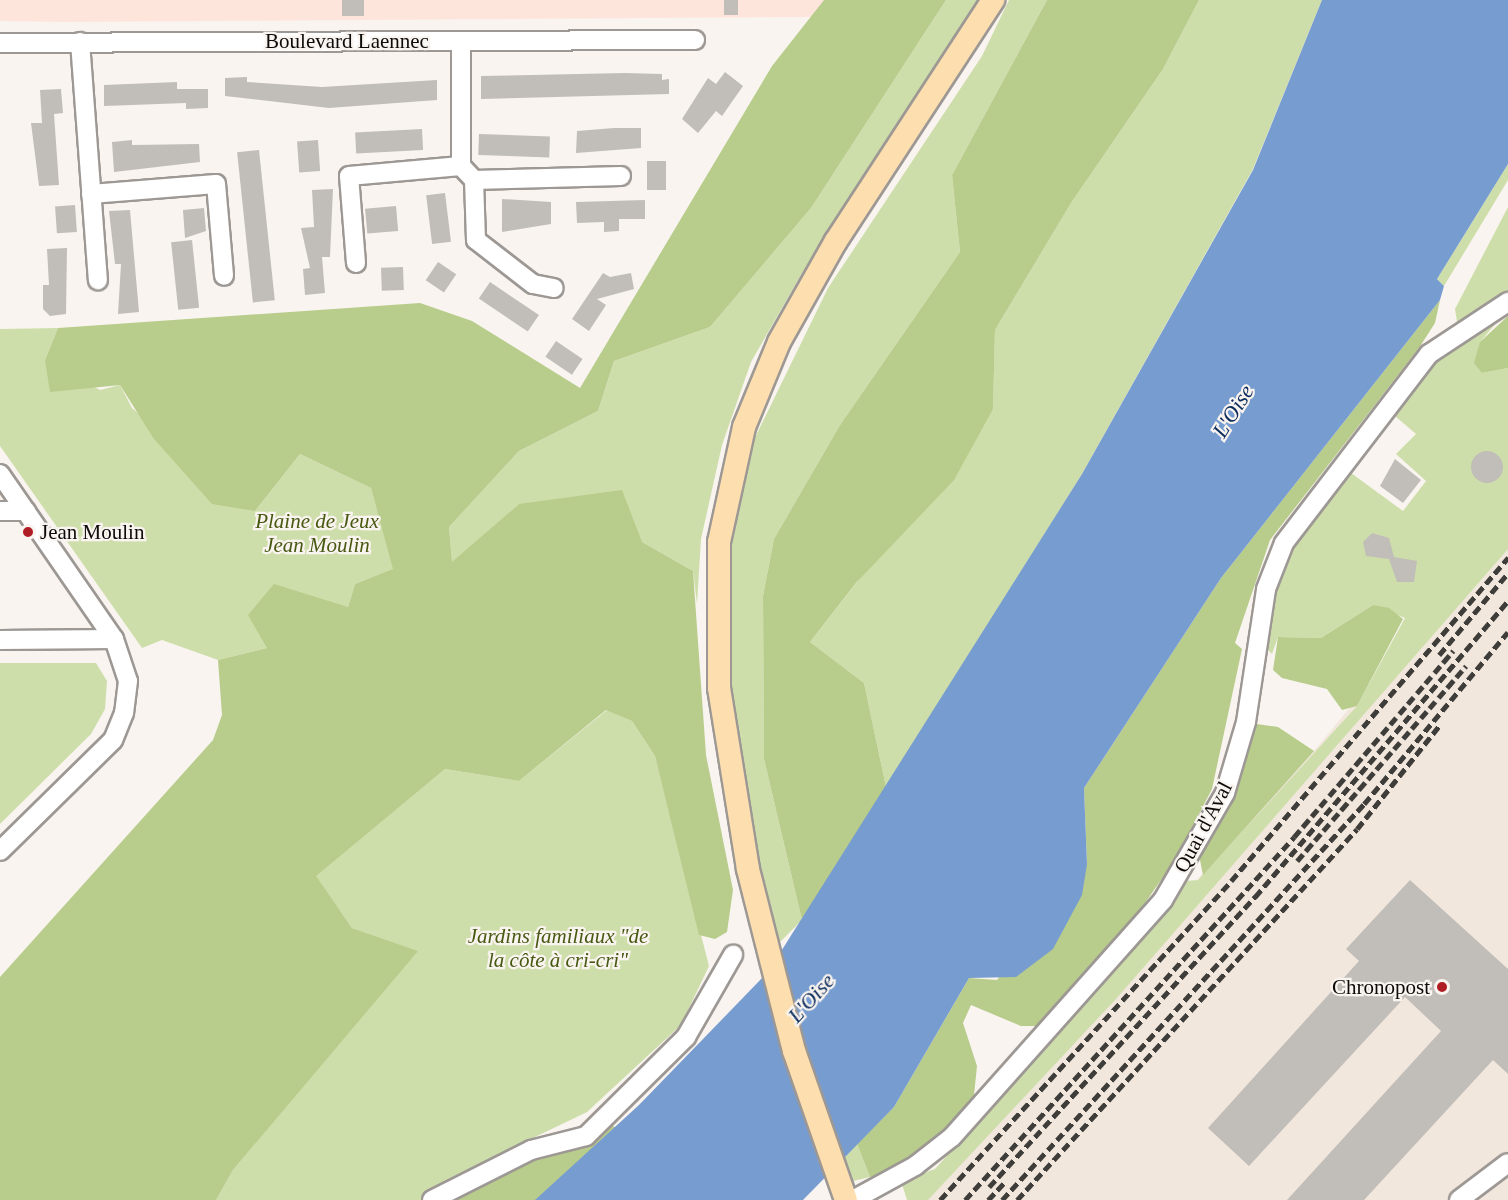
<!DOCTYPE html>
<meta charset="utf-8">
<style>
body{margin:0}
#map{position:relative;width:1508px;height:1200px;overflow:hidden;background:#f9f4ef;font-family:Georgia,serif}
div>[style]{position:absolute}
.built>*{inset:0;background:#f1e7dd}
.medical>*{inset:0;background:#fee5dc}
.green>*{inset:0;background:#cedeaa}
.forest>*{inset:0;background:#b8cc8b}
.water>*{inset:0;background:#779cd0}
.building>*{inset:0;background:#c1bdb8;transform-origin:0 0}
.round{border-radius:50%}
.roads{filter:drop-shadow(2px 0 #9d9894) drop-shadow(-2px 0 #9d9894) drop-shadow(0 2px #9d9894) drop-shadow(0 -2px #9d9894)}
.minor>*{height:18px;margin:-9px;padding:0 9px;transform-origin:9px;border-radius:9px;background:#fff}
.major>*{height:22px;margin:-11px;padding:0 11px;transform-origin:11px;border-radius:11px;background:#fddfaf}
.rail>*{height:4.5px;margin-top:-2.25px;transform-origin:0;background:repeating-linear-gradient(90deg,#3f3d3a 0 9px,transparent 0 13.5px)}
.dots>*{width:16px;height:16px;translate:-50% -50%;box-sizing:border-box;border:3px solid #f9f4ef;border-radius:50%}
span{translate:-50% -50%;white-space:nowrap;text-align:center;line-height:1.15;-webkit-text-stroke:4.5px #f9f4ef;paint-order:stroke}
.street-label{font-size:21px;color:#0c0b09}
.park-label{font-size:21px;color:#485912;font-style:italic}
.poi-label{font-size:21px;color:#0c0b09}
.left{translate:0 -50%;text-align:left}
.right{translate:-100% -50%;text-align:right}
.water-label{font-size:22px;color:#0a2d5d;font-style:italic}
</style>
<div id="map">
<div class="built">
<div style="clip-path:polygon(1508px 513px,1508px 1200px,907px 1200px,1320px 744px)"></div>
</div>
<div class="medical">
<div style="clip-path:polygon(0 0,824px 0,813px 17px,65px 22px,0 21px)"></div>
</div>
<div class="green">
<div style="clip-path:polygon(946px 0,980px 0,801px 275px,751px 362px,722px 445px,701px 539px,697px 604px,693px 571px,642px 542px,519px 504px,452px 563px,449px 527px,519px 451px,598px 411px,614px 361px,710px 327px,811px 208px)"></div>
<div style="clip-path:polygon(1009px 0,1047px 0,952px 175px,960px 252px,840px 425px,774px 539px,763px 596px,764px 759px,802px 920px,775px 947px,736px 755px,725px 671px,730px 538px,745px 458px,828px 288px,982px 56px)"></div>
<div style="clip-path:polygon(1199px 0,1322px 0,1253px 169px,1082px 474px,886px 787px,864px 683px,810px 642px,993px 409px,995px 330px,1071px 203px,1163px 69px)"></div>
<div style="clip-path:polygon(1508px 164px,1508px 180px,1444px 286px,1437px 279px)"></div>
<div style="clip-path:polygon(1508px 207px,1508px 292px,1457px 322px,1455px 309px)"></div>
<div style="clip-path:polygon(1497px 322px,1480px 342px,1482px 373px,1508px 368px,1508px 549px,1116px 999px,928px 1200px,907px 1200px,901px 1181px,935px 1169px,1104px 983px,1185px 881px,1198px 880px,1357px 706px,1405px 618px,1373px 605px,1321px 638px,1278px 637px,1272px 654px,1264px 646px,1267px 604px,1293px 543px,1351px 473px,1403px 511px,1426px 481px,1396px 454px,1416px 434px,1395px 416px,1443px 348px)"></div>
<div style="clip-path:polygon(58px 328px,45px 360px,100px 390px,120px 385px,132px 408px,255px 511px,300px 454px,371px 488px,394px 569px,355px 584px,348px 607px,322px 602px,267px 648px,218px 660px,162px 640px,142px 648px,0 446px,0 329px)"></div>
<div style="clip-path:polygon(0 663px,96px 663px,107px 681px,105px 709px,91px 734px,0 824px)"></div>
<div style="clip-path:polygon(607px 710px,632px 721px,655px 756px,709px 966px,681px 1025px,587px 1112px,446px 1180px,421px 1200px,216px 1200px,233px 1170px,417px 951px,352px 928px,315px 876px,445px 769px,519px 781px)"></div>
<div style="clip-path:polygon(857px 1144px,870px 1177px,853px 1181px,843px 1158px)"></div>
</div>
<div class="forest">
<div style="clip-path:polygon(824px 0,946px 0,811px 208px,710px 327px,614px 361px,598px 411px,519px 451px,449px 527px,452px 562px,519px 504px,622px 490px,642px 542px,693px 571px,706px 755px,733px 890px,727px 932px,715px 939px,699px 935px,655px 756px,632px 721px,606px 710px,519px 781px,445px 769px,316px 876px,352px 928px,418px 951px,233px 1170px,216px 1200px,0 1200px,0 977px,213px 740px,222px 715px,218px 660px,267px 648px,248px 615px,274px 584px,348px 607px,355px 584px,393px 569px,371px 488px,300px 454px,255px 511px,212px 504px,154px 439px,120px 385px,50px 392px,45px 360px,58px 328px,420px 303px,472px 321px,580px 388px,772px 66px)"></div>
<div style="clip-path:polygon(1047px 0,1199px 0,1163px 69px,1071px 203px,995px 330px,993px 409px,954px 480px,856px 583px,810px 642px,864px 683px,886px 787px,802px 920px,764px 759px,763px 596px,774px 539px,840px 425px,960px 252px,952px 175px)"></div>
<div style="clip-path:polygon(1440px 300px,1435px 323px,1419px 348px,1270px 540px,1235px 643px,1242px 649px,1212px 789px,1175px 860px,1131px 923px,1037px 1026px,1021px 1026px,971px 1005px,963px 1023px,977px 1066px,974px 1095px,946px 1130px,888px 1173px,870px 1177px,857px 1144px,894px 1107px,969px 978px,997px 980px,1087px 864px,1084px 788px,1221px 578px)"></div>
<div style="clip-path:polygon(1508px 316px,1508px 368px,1482px 373px,1474px 363px,1480px 342px)"></div>
<div style="clip-path:polygon(1373px 605px,1389px 608px,1403px 619px,1357px 706px,1342px 710px,1327px 689px,1282px 678px,1273px 670px,1278px 637px,1321px 638px)"></div>
<div style="clip-path:polygon(1257px 724px,1278px 727px,1314px 751px,1203px 875px,1199px 855px)"></div>
<div style="clip-path:polygon(608px 1125px,620px 1128px,550px 1200px,432px 1200px)"></div>
</div>
<div class="water">
<div style="clip-path:polygon(1322px 0,1508px 0,1508px 164px,1437px 279px,1444px 286px,1440px 300px,1221px 578px,1084px 788px,1087px 864px,1082px 895px,1053px 949px,1016px 977px,969px 978px,894px 1107px,803px 1200px,535px 1200px,639px 1105px,768px 972px,1082px 474px,1253px 170px)"></div>
</div>
<div class="building">
<div style="left:342px;top:0;width:22px;height:16px"></div>
<div style="left:724px;top:0;width:14px;height:15px"></div>
<div style="clip-path:polygon(725px 72px,743px 86px,722px 116px,716px 111px,698px 133px,682px 119px,708px 78px,716px 84px)"></div>
<div style="clip-path:polygon(625px 73px,662px 74px,662px 80px,669px 79px,669px 94px,481px 99px,481px 76px)"></div>
<div style="clip-path:polygon(247px 77px,247px 82px,322px 87px,437px 80px,437px 100px,329px 108px,225px 96px,225px 78px)"></div>
<div style="clip-path:polygon(177px 82px,177px 89px,208px 89px,208px 108px,186px 109px,186px 103px,104px 106px,104px 85px)"></div>
<div style="clip-path:polygon(61px 89px,63px 113px,54px 114px,59px 185px,39px 186px,31px 123px,42px 123px,40px 90px)"></div>
<div style="clip-path:polygon(614px 128px,641px 128px,641px 148px,576px 153px,577px 131px)"></div>
<div style="left:422px;top:129px;width:21px;height:67px;rotate:87deg"></div>
<div style="left:479px;top:134px;width:71px;height:21px;rotate:2deg"></div>
<div style="clip-path:polygon(132px 140px,132px 145px,199px 144px,200px 162px,114px 172px,112px 142px)"></div>
<div style="left:318px;top:140px;width:31px;height:21px;rotate:86deg"></div>
<div style="left:259px;top:150px;width:151px;height:22px;rotate:84deg"></div>
<div style="left:647px;top:161px;width:19px;height:29px"></div>
<div style="clip-path:polygon(333px 189px,330px 257px,322px 257px,325px 293px,305px 295px,303px 269px,310px 268px,301px 228px,314px 227px,312px 190px)"></div>
<div style="left:445px;top:193px;width:49px;height:19px;rotate:83deg"></div>
<div style="clip-path:polygon(502px 199px,551px 202px,551px 224px,502px 232px)"></div>
<div style="clip-path:polygon(645px 200px,645px 219px,619px 219px,619px 231px,604px 232px,604px 222px,577px 223px,576px 202px)"></div>
<div style="left:75px;top:205px;width:27px;height:20px;rotate:86deg"></div>
<div style="left:396px;top:206px;width:25px;height:31px;rotate:85deg"></div>
<div style="clip-path:polygon(204px 208px,206px 231px,185px 238px,183px 210px)"></div>
<div style="clip-path:polygon(130px 210px,139px 312px,118px 314px,121px 264px,115px 264px,109px 211px)"></div>
<div style="left:192px;top:240px;width:68px;height:21px;rotate:84deg"></div>
<div style="clip-path:polygon(67px 248px,66px 314px,50px 316px,43px 309px,43px 285px,49px 285px,47px 249px)"></div>
<div style="left:438px;top:262px;width:22px;height:22px;rotate:34deg"></div>
<div style="left:403px;top:267px;width:23px;height:22px;rotate:88deg"></div>
<div style="clip-path:polygon(603px 273px,610px 277px,631px 273px,634px 289px,597px 299px,606px 305px,589px 331px,572px 319px)"></div>
<div style="left:490px;top:282px;width:59px;height:20px;rotate:34deg"></div>
<div style="left:556px;top:341px;width:32px;height:19px;rotate:34deg"></div>
<div class="round" style="left:1471px;top:451px;width:32px;height:32px"></div>
<div style="clip-path:polygon(1395px 459px,1421px 480px,1403px 503px,1380px 486px)"></div>
<div style="clip-path:polygon(1372px 533px,1389px 538px,1394px 557px,1417px 561px,1414px 582px,1397px 582px,1389px 559px,1366px 556px,1363px 542px)"></div>
<div style="clip-path:polygon(1410px 880px,1508px 969px,1508px 1074px,1493px 1060px,1364px 1200px,1287px 1200px,1441px 1031px,1405px 997px,1249px 1166px,1208px 1128px,1359px 961px,1346px 949px)"></div>
</div>
<div class="roads">
<div class="minor">
<div style="left:461px;top:41px;width:125px;rotate:90deg"></div>
<div style="left:461px;top:166px;width:19px;rotate:47deg"></div>
<div style="left:474px;top:180px;width:60px;rotate:88.1deg"></div>
<div style="left:476px;top:240px;width:72px;rotate:37.7deg"></div>
<div style="left:533px;top:284px;width:21px;rotate:11deg"></div>
<div style="left:80px;top:42px;width:239px;rotate:85.7deg"></div>
<div style="left:0;top:43px;width:695px;rotate:-0.25deg"></div>
<div style="left:474px;top:180px;width:147px;rotate:-1.6deg"></div>
<div style="left:91px;top:194px;width:125px;rotate:-4.6deg"></div>
<div style="left:216px;top:184px;width:92px;rotate:85deg"></div>
<div style="left:356px;top:263px;width:87px;rotate:-94.6deg"></div>
<div style="left:349px;top:176px;width:112px;rotate:-5.1deg"></div>
<div style="left:0;top:474px;width:201px;rotate:55.4deg"></div>
<div style="left:114px;top:639px;width:44px;rotate:71.6deg"></div>
<div style="left:128px;top:681px;width:32px;rotate:97deg"></div>
<div style="left:124px;top:713px;width:29px;rotate:112deg"></div>
<div style="left:113px;top:740px;width:158px;rotate:135.5deg"></div>
<div style="left:0;top:511px;width:26px"></div>
<div style="left:0;top:640px;width:114px;rotate:-0.5deg"></div>
<div style="left:432px;top:1200px;width:111px;rotate:-26.8deg"></div>
<div style="left:531px;top:1150px;width:57px;rotate:-14.3deg"></div>
<div style="left:586px;top:1136px;width:141px;rotate:-44.7deg"></div>
<div style="left:686px;top:1037px;width:95px;rotate:-60.2deg"></div>
<div style="left:853px;top:1200px;width:71px;rotate:-28.7deg"></div>
<div style="left:915px;top:1166px;width:47px;rotate:-38.1deg"></div>
<div style="left:952px;top:1137px;width:317px;rotate:-48.3deg"></div>
<div style="left:1163px;top:900px;width:124px;rotate:-59.9deg"></div>
<div style="left:1225px;top:793px;width:74px;rotate:-73.5deg"></div>
<div style="left:1246px;top:722px;width:134px;rotate:-81.4deg"></div>
<div style="left:1266px;top:589px;width:49px;rotate:-68.6deg"></div>
<div style="left:1284px;top:543px;width:238px;rotate:-52.5deg"></div>
<div style="left:1429px;top:354px;width:95px;rotate:-33.4deg"></div>
<div style="left:1459px;top:1200px;width:61px;rotate:-37.1deg"></div>
</div>
<div class="major">
<div style="left:846px;top:1200px;width:158px;rotate:-109.2deg"></div>
<div style="left:794px;top:1051px;width:188px;rotate:-104.2deg"></div>
<div style="left:748px;top:869px;width:183px;rotate:-99.1deg"></div>
<div style="left:719px;top:688px;width:146px;rotate:-90deg"></div>
<div style="left:719px;top:542px;width:118px;rotate:-77.7deg"></div>
<div style="left:744px;top:427px;width:92px;rotate:-67.6deg"></div>
<div style="left:779px;top:342px;width:116px;rotate:-60.6deg"></div>
<div style="left:836px;top:241px;width:288px;rotate:-56.9deg"></div>
</div>
</div>
<div class="rail">
<div style="left:1439px;top:655px;width:107px;rotate:-49.9deg"></div>
<div style="left:1297px;top:861px;width:258px;rotate:-49.1deg"></div>
<div style="left:989px;top:1187px;width:394px;rotate:-47.5deg"></div>
<div style="left:1255px;top:897px;width:389px;rotate:-49.5deg"></div>
<div style="left:940px;top:1200px;width:432px;rotate:-47.6deg"></div>
<div style="left:1231px;top:881px;width:426px;rotate:-49.4deg"></div>
<div style="left:965px;top:1200px;width:490px;rotate:-47.8deg"></div>
<div style="left:1294px;top:837px;width:245px;rotate:-49.5deg"></div>
<div style="left:988px;top:1200px;width:23px;rotate:-47deg"></div>
<div style="left:1002px;top:1200px;width:537px;rotate:-47.57deg"></div>
<div style="left:1364px;top:804px;width:224px;rotate:-50.1deg"></div>
<div style="left:1017px;top:1200px;width:503px;rotate:-47.5deg"></div>
<div style="left:1357px;top:829px;width:132px;rotate:-51.5deg"></div>
</div>
<div class="dots">
<div style="left:28px;top:532px;background:#af1d24"></div>
<div style="left:1442px;top:987px;background:#af1d24"></div>
</div>
<div class="street-label">
<span style="left:347px;top:41px">Boulevard Laennec</span>
<span style="left:1203px;top:827px;rotate:-62deg">Quai d'Aval</span>
</div>
<div class="park-label">
<span style="left:317px;top:533px">Plaine de Jeux<br>Jean Moulin</span>
<span style="left:558px;top:948px">Jardins familiaux "de<br>la côte à cri-cri"</span>
</div>
<div class="poi-label">
<span class="left" style="left:40px;top:532px">Jean Moulin</span>
<span class="right" style="left:1430px;top:987px">Chronopost</span>
</div>
<div class="water-label">
<span style="left:1233px;top:411px;rotate:-58deg">L'Oise</span>
<span style="left:811px;top:998px;rotate:-48deg">L'Oise</span>
</div>
</div>
